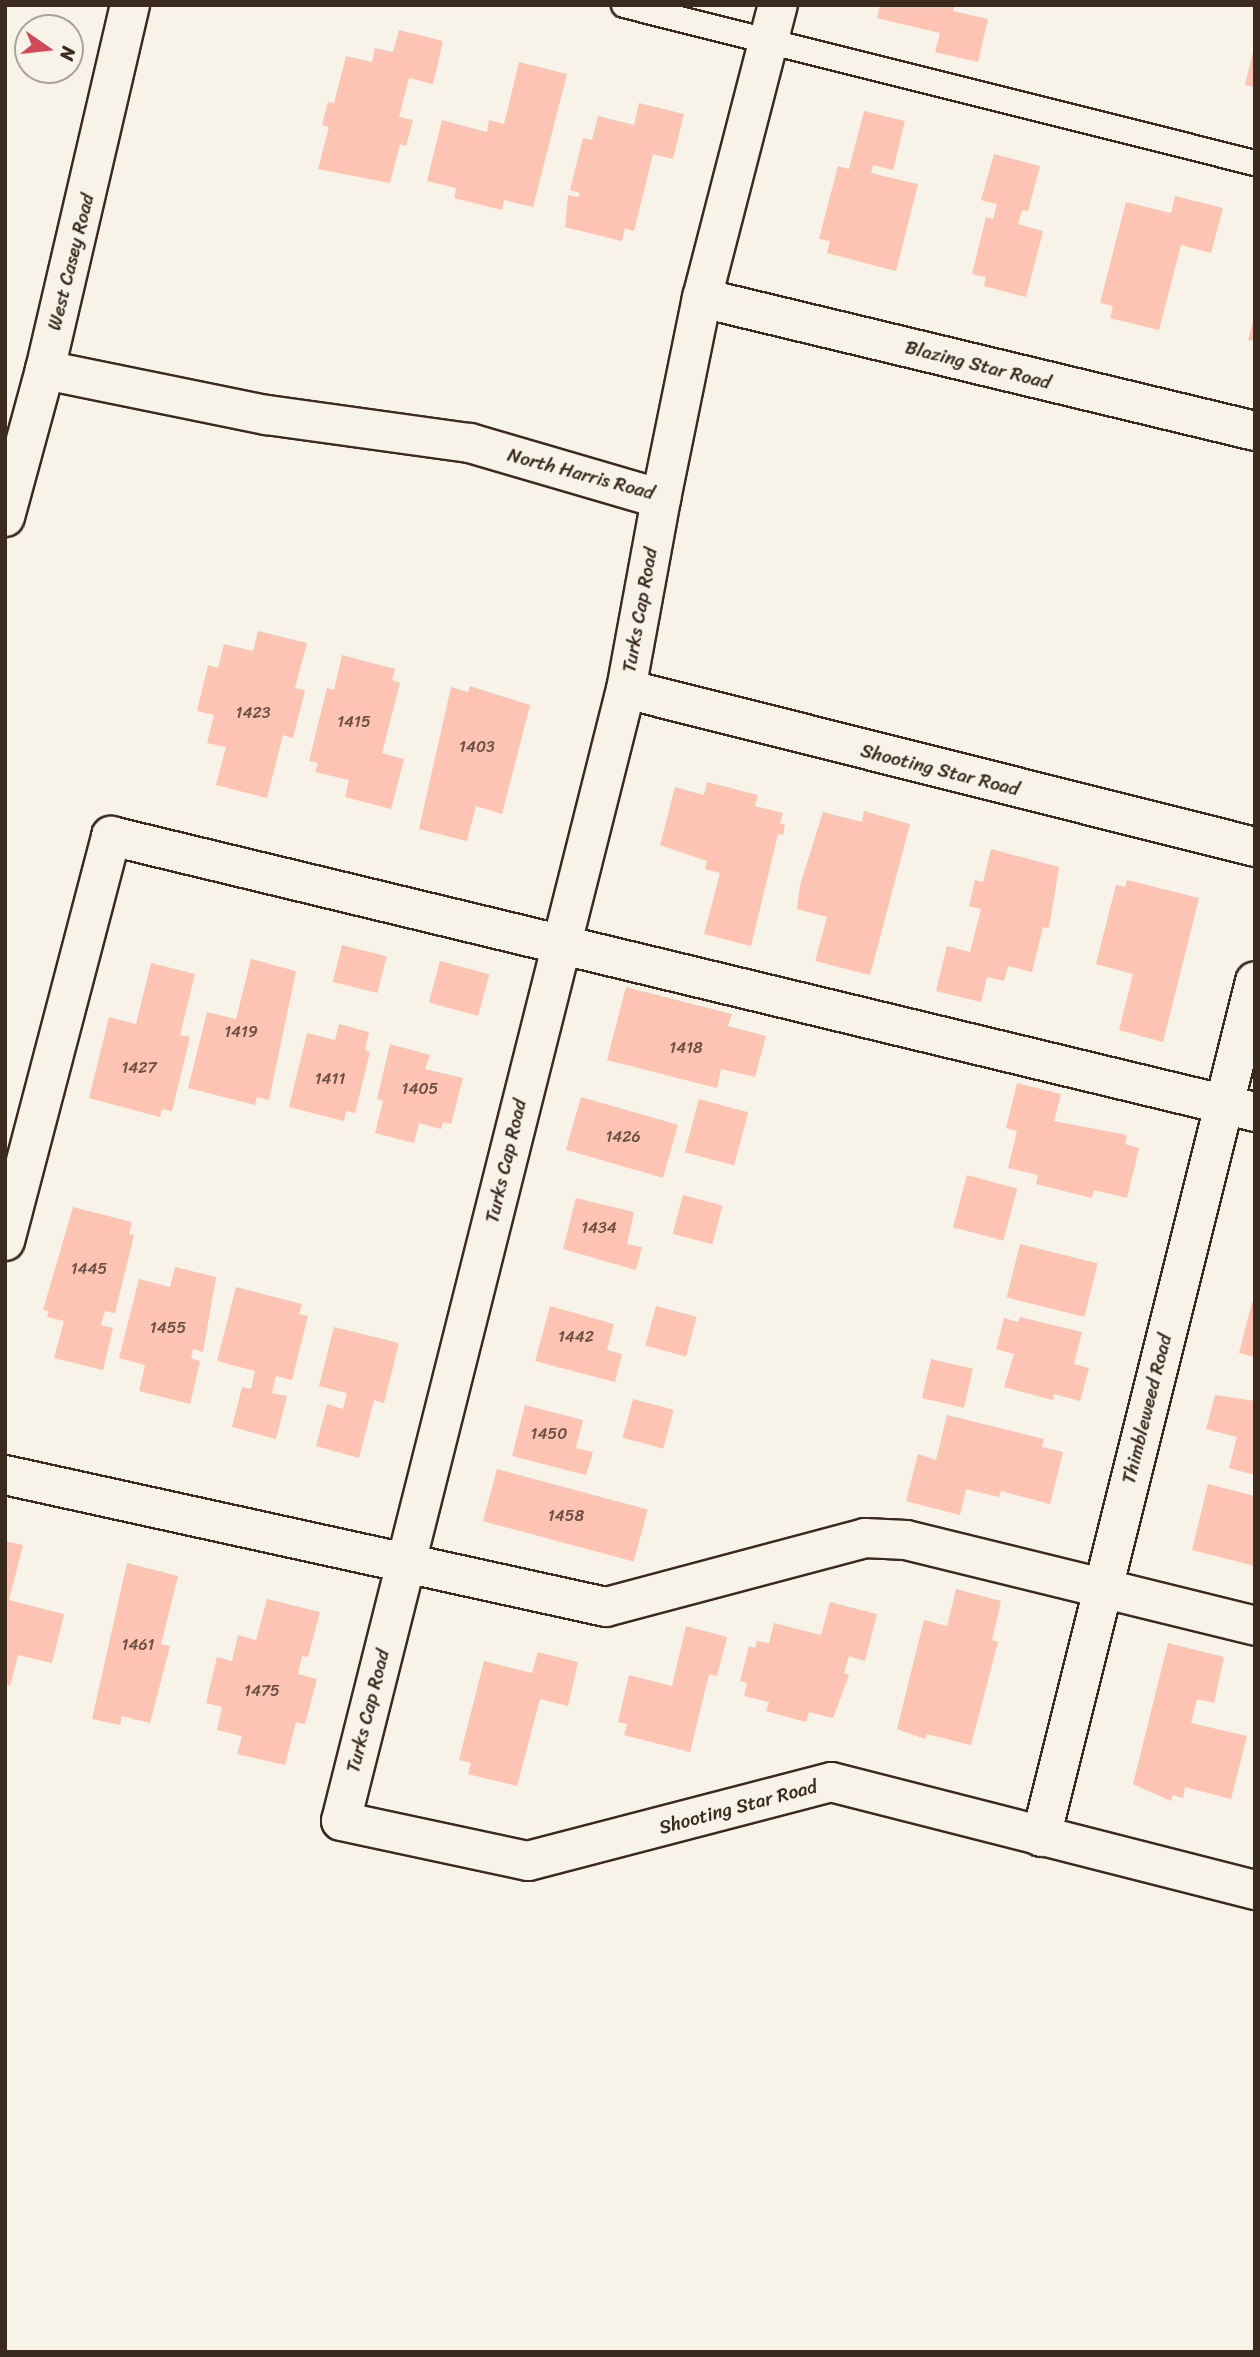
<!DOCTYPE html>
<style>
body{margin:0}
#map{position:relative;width:1260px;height:2357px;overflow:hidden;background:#f7f3e8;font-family:Sriracha,sans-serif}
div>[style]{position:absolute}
.building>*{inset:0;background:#fdc4b4;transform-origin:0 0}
.roads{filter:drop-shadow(2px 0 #3b2a1e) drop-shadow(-2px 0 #3b2a1e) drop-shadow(0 2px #3b2a1e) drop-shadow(0 -2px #3b2a1e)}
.service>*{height:24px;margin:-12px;padding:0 12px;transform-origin:12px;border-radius:12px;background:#f7f3e8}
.minor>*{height:38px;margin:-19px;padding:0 19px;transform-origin:19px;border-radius:19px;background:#f7f3e8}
.secondary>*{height:38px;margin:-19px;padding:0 19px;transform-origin:19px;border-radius:19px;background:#f7f3e8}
span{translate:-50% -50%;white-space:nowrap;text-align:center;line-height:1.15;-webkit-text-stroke:5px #f7f3e8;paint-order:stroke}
.number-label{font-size:16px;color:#6c5044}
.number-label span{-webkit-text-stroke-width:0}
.street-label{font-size:19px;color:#3b2a1e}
.frame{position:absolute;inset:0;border:7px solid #3b2a1e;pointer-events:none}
.north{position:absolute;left:14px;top:14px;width:70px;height:70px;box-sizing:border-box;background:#f7f3e8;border:2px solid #aca397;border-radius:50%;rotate:104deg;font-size:19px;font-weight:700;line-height:28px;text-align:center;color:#3b2a1e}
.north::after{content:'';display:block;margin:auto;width:24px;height:32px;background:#d1495b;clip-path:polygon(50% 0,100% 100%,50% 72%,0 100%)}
</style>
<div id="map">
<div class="building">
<div style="clip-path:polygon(880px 5px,955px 5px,953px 11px,988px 19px,978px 62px,935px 52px,940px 33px,877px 18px)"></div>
<div style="clip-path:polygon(399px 30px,443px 41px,433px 84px,409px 78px,399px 117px,413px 120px,406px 146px,400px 144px,390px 183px,318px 169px,329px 127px,322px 125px,328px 102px,334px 103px,346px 56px,372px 62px,375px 48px,393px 52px)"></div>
<div style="clip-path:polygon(1254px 48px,1255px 48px,1255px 87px,1245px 85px)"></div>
<div style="clip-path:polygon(519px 62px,567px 74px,533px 207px,504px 200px,502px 210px,454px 198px,456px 188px,427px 181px,442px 120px,487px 132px,489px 120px,504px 124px)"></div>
<div style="clip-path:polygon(639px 103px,684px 114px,673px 159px,653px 154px,634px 231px,625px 228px,622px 241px,565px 227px,568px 195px,578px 197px,580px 193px,570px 190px,583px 138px,592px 140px,598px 116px,634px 125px)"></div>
<div style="clip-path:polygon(864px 111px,905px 121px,893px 170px,873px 165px,871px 173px,918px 184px,896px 271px,827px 253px,830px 241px,819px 239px,838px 166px,849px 169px)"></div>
<div style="clip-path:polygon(994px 154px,1040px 166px,1028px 211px,1022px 210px,1018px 224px,1043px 231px,1026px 297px,984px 286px,986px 277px,972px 274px,986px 217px,993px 219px,997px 204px,981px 200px)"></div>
<div style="clip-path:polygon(1175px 196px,1223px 208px,1211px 253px,1181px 245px,1159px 330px,1110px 318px,1113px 306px,1100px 303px,1126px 202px,1171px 213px)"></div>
<div style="clip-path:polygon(1254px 317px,1255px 318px,1255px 341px,1248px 340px)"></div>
<div style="clip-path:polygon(258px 631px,307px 643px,295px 688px,305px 690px,293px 738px,283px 735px,267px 798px,216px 785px,226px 747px,207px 743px,214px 715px,197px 711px,208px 665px,218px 668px,224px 644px,253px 651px)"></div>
<div style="clip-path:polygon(342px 655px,395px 669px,392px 680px,400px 683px,382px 753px,404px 759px,391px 809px,345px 797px,349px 780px,315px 772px,318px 763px,309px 761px,327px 688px,334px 690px)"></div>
<div style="clip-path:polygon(470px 686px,530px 705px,502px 814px,476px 806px,467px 841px,419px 829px,451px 687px,468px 692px)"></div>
<div style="clip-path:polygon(707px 782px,758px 795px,755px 806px,783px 813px,780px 823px,785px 825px,783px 835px,778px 834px,751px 946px,704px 934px,720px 873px,705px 869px,707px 861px,660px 845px,675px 787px,704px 795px)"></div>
<div style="clip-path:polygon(864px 811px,910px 824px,870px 975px,815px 961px,827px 917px,797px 909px,800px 885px,823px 812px,862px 822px)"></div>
<div style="clip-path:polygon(991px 849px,1059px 867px,1049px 928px,1043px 927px,1032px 972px,1008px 966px,1004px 981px,987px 977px,981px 1002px,936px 991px,947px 946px,970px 952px,981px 909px,969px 906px,975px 880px,983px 882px)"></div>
<div style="clip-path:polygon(1127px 880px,1199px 898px,1163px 1042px,1119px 1030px,1133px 974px,1096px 964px,1116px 885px,1125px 887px)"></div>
<div style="left:342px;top:945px;width:46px;height:38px;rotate:14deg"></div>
<div style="clip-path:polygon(251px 959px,296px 971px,269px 1100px,257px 1097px,255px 1105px,188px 1088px,207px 1012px,236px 1019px)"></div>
<div style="left:440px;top:961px;width:51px;height:43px;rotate:15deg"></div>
<div style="clip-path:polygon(151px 963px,195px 974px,180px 1035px,190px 1037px,172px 1111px,162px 1109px,160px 1117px,89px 1098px,109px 1017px,136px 1024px)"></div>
<div style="clip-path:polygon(626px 987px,732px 1014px,728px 1026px,766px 1036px,755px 1077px,721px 1069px,717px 1088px,607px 1060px)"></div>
<div style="clip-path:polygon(339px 1024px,369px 1032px,365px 1050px,370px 1052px,355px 1113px,346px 1111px,344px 1121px,289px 1107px,307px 1033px,335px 1040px)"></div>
<div style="clip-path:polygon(390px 1044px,430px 1055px,425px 1069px,463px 1078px,451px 1124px,443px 1122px,441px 1129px,419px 1123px,414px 1143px,375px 1133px,383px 1101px,377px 1099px)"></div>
<div style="clip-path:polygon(1017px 1083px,1061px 1094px,1054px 1121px,1127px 1135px,1125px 1144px,1139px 1148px,1127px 1198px,1094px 1190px,1092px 1198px,1036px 1184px,1038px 1175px,1008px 1168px,1017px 1131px,1006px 1128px)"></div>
<div style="left:581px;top:1097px;width:101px;height:55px;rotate:16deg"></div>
<div style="left:699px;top:1099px;width:51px;height:55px;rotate:15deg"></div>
<div style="left:967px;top:1175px;width:52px;height:54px;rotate:15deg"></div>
<div style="left:683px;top:1195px;width:41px;height:40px;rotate:15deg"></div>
<div style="clip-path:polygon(576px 1198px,634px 1212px,627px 1244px,642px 1247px,636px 1270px,563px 1249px)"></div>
<div style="clip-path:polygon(73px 1207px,132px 1222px,129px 1234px,134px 1235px,115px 1313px,105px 1311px,101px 1325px,113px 1328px,103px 1370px,54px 1358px,64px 1321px,47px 1317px,49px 1311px,43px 1310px)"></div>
<div style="left:1020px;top:1244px;width:80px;height:55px;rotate:14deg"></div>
<div style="clip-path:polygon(175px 1267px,216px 1277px,203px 1352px,193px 1349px,191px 1358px,200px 1361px,190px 1404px,139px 1391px,145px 1365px,119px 1358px,139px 1279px,170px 1287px)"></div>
<div style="clip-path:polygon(236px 1287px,302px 1304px,299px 1314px,308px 1316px,292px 1380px,276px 1376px,272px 1393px,287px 1396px,276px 1439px,232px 1427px,242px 1387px,251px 1389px,255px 1371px,217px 1361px)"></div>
<div style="clip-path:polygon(1252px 1302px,1255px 1303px,1255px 1357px,1239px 1353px)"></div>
<div style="clip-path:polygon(550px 1306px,614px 1324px,607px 1350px,622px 1354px,615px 1382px,535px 1361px)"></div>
<div style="left:656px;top:1306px;width:42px;height:41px;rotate:15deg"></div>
<div style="clip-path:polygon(1020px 1317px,1082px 1332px,1074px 1364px,1089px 1368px,1080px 1401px,1054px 1394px,1053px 1400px,1004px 1387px,1014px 1354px,996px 1349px,1004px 1318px,1018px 1322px)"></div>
<div style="clip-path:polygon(334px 1327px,399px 1343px,384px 1403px,374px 1400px,359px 1458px,316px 1446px,327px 1404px,343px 1409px,347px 1393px,319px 1386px)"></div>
<div style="left:931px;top:1359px;width:43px;height:40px;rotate:13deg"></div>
<div style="clip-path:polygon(1215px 1395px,1255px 1401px,1255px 1475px,1229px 1468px,1237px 1437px,1206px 1429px)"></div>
<div style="left:633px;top:1399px;width:42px;height:40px;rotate:15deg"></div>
<div style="clip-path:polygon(525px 1405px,583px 1420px,576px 1448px,593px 1452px,586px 1475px,512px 1456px)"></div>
<div style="clip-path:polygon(947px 1415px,1044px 1439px,1042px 1447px,1063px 1452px,1050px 1504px,1001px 1491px,999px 1497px,966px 1489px,960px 1515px,906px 1501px,918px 1454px,936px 1460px)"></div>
<div style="left:497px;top:1469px;width:156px;height:54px;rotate:15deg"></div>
<div style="clip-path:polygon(1208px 1484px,1255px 1496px,1255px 1566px,1192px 1550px)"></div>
<div style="clip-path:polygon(5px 1541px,23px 1545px,9px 1600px,64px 1614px,52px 1663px,18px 1655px,10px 1686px,5px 1684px)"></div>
<div style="clip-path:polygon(127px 1563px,178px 1576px,161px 1644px,170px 1646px,150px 1723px,122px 1716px,120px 1725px,92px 1719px)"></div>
<div style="clip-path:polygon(956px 1589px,1001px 1601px,992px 1640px,998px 1642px,971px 1745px,927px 1734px,925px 1739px,897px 1729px,924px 1620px,947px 1626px)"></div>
<div style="clip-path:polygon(267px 1599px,320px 1612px,308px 1657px,302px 1656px,298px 1674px,317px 1679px,305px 1724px,296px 1722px,285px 1765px,237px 1754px,242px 1736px,217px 1730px,222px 1707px,206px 1703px,217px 1657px,232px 1661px,238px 1635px,256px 1640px)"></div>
<div style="clip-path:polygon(830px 1602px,877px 1614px,865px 1661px,849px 1656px,844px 1673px,849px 1675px,833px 1718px,809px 1712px,806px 1722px,766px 1711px,769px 1702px,744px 1696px,747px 1683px,740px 1681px,749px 1646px,755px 1648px,757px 1641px,769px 1643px,774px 1623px,821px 1635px)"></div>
<div style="clip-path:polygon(686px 1626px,727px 1637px,717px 1676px,709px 1674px,690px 1752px,624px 1735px,627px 1724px,618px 1722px,629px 1675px,672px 1686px)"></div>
<div style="clip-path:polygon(1168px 1643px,1224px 1657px,1214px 1703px,1197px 1699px,1191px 1723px,1247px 1736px,1231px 1799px,1185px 1787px,1183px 1798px,1173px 1795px,1171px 1801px,1133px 1784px)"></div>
<div style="clip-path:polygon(538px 1652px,578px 1662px,568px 1706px,540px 1699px,517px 1786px,468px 1774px,471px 1763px,459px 1760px,484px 1661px,532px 1673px)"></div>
</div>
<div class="roads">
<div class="service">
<div style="left:624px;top:5px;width:650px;rotate:14.06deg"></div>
</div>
<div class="minor">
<div style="left:702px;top:298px;width:569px;rotate:13.52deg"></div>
<div style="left:45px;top:370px;width:227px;rotate:11.5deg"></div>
<div style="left:267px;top:415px;width:205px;rotate:7.9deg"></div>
<div style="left:470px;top:443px;width:199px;rotate:16.3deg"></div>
<div style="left:661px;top:499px;width:205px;rotate:-78.5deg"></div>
<div style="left:702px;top:298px;width:303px;rotate:-75.5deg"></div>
<div style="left:661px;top:499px;width:193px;rotate:100.4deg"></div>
<div style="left:626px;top:689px;width:1167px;rotate:104.13deg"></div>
<div style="left:341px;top:1821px;width:191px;rotate:12.1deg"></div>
<div style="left:528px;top:1861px;width:313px;rotate:-14.6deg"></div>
<div style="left:831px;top:1782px;width:438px;rotate:14.3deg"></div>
<div style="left:626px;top:689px;width:649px;rotate:14.1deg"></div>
<div style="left:5px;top:1241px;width:419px;rotate:-75.3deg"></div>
<div style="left:111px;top:836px;width:1177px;rotate:13.56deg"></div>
<div style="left:5px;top:1475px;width:615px;rotate:12.39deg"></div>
<div style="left:606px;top:1607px;width:268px;rotate:-14.9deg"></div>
<div style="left:865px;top:1538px;width:41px;rotate:2.8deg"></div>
<div style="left:906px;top:1540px;width:359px;rotate:13.8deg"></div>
<div style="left:1041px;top:1837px;width:882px;rotate:-75.96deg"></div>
</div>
<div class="secondary">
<div style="left:5px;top:517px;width:152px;rotate:-74.8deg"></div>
<div style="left:45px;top:370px;width:375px;rotate:-76.9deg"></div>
</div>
</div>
<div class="number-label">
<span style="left:253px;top:713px">1423</span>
<span style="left:354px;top:722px">1415</span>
<span style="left:477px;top:747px">1403</span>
<span style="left:241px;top:1032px">1419</span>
<span style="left:686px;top:1048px">1418</span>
<span style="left:139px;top:1068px">1427</span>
<span style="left:330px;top:1079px">1411</span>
<span style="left:420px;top:1089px">1405</span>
<span style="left:623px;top:1137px">1426</span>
<span style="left:599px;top:1228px">1434</span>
<span style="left:89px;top:1269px">1445</span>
<span style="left:168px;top:1328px">1455</span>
<span style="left:576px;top:1337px">1442</span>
<span style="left:549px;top:1434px">1450</span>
<span style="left:566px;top:1516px">1458</span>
<span style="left:138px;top:1645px">1461</span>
<span style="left:262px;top:1691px">1475</span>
</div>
<div class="street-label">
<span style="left:71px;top:262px;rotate:-76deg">West Casey Road</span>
<span style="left:978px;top:365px;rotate:14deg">Blazing Star Road</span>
<span style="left:581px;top:474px;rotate:15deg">North Harris Road</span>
<span style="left:640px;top:610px;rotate:-80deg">Turks Cap Road</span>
<span style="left:940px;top:770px;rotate:14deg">Shooting Star Road</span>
<span style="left:506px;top:1161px;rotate:-77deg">Turks Cap Road</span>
<span style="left:1147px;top:1409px;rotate:-76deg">Thimbleweed Road</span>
<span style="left:368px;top:1711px;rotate:-76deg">Turks Cap Road</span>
<span style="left:738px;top:1807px;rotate:-15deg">Shooting Star Road</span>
</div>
<div class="frame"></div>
<div class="north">N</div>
</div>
